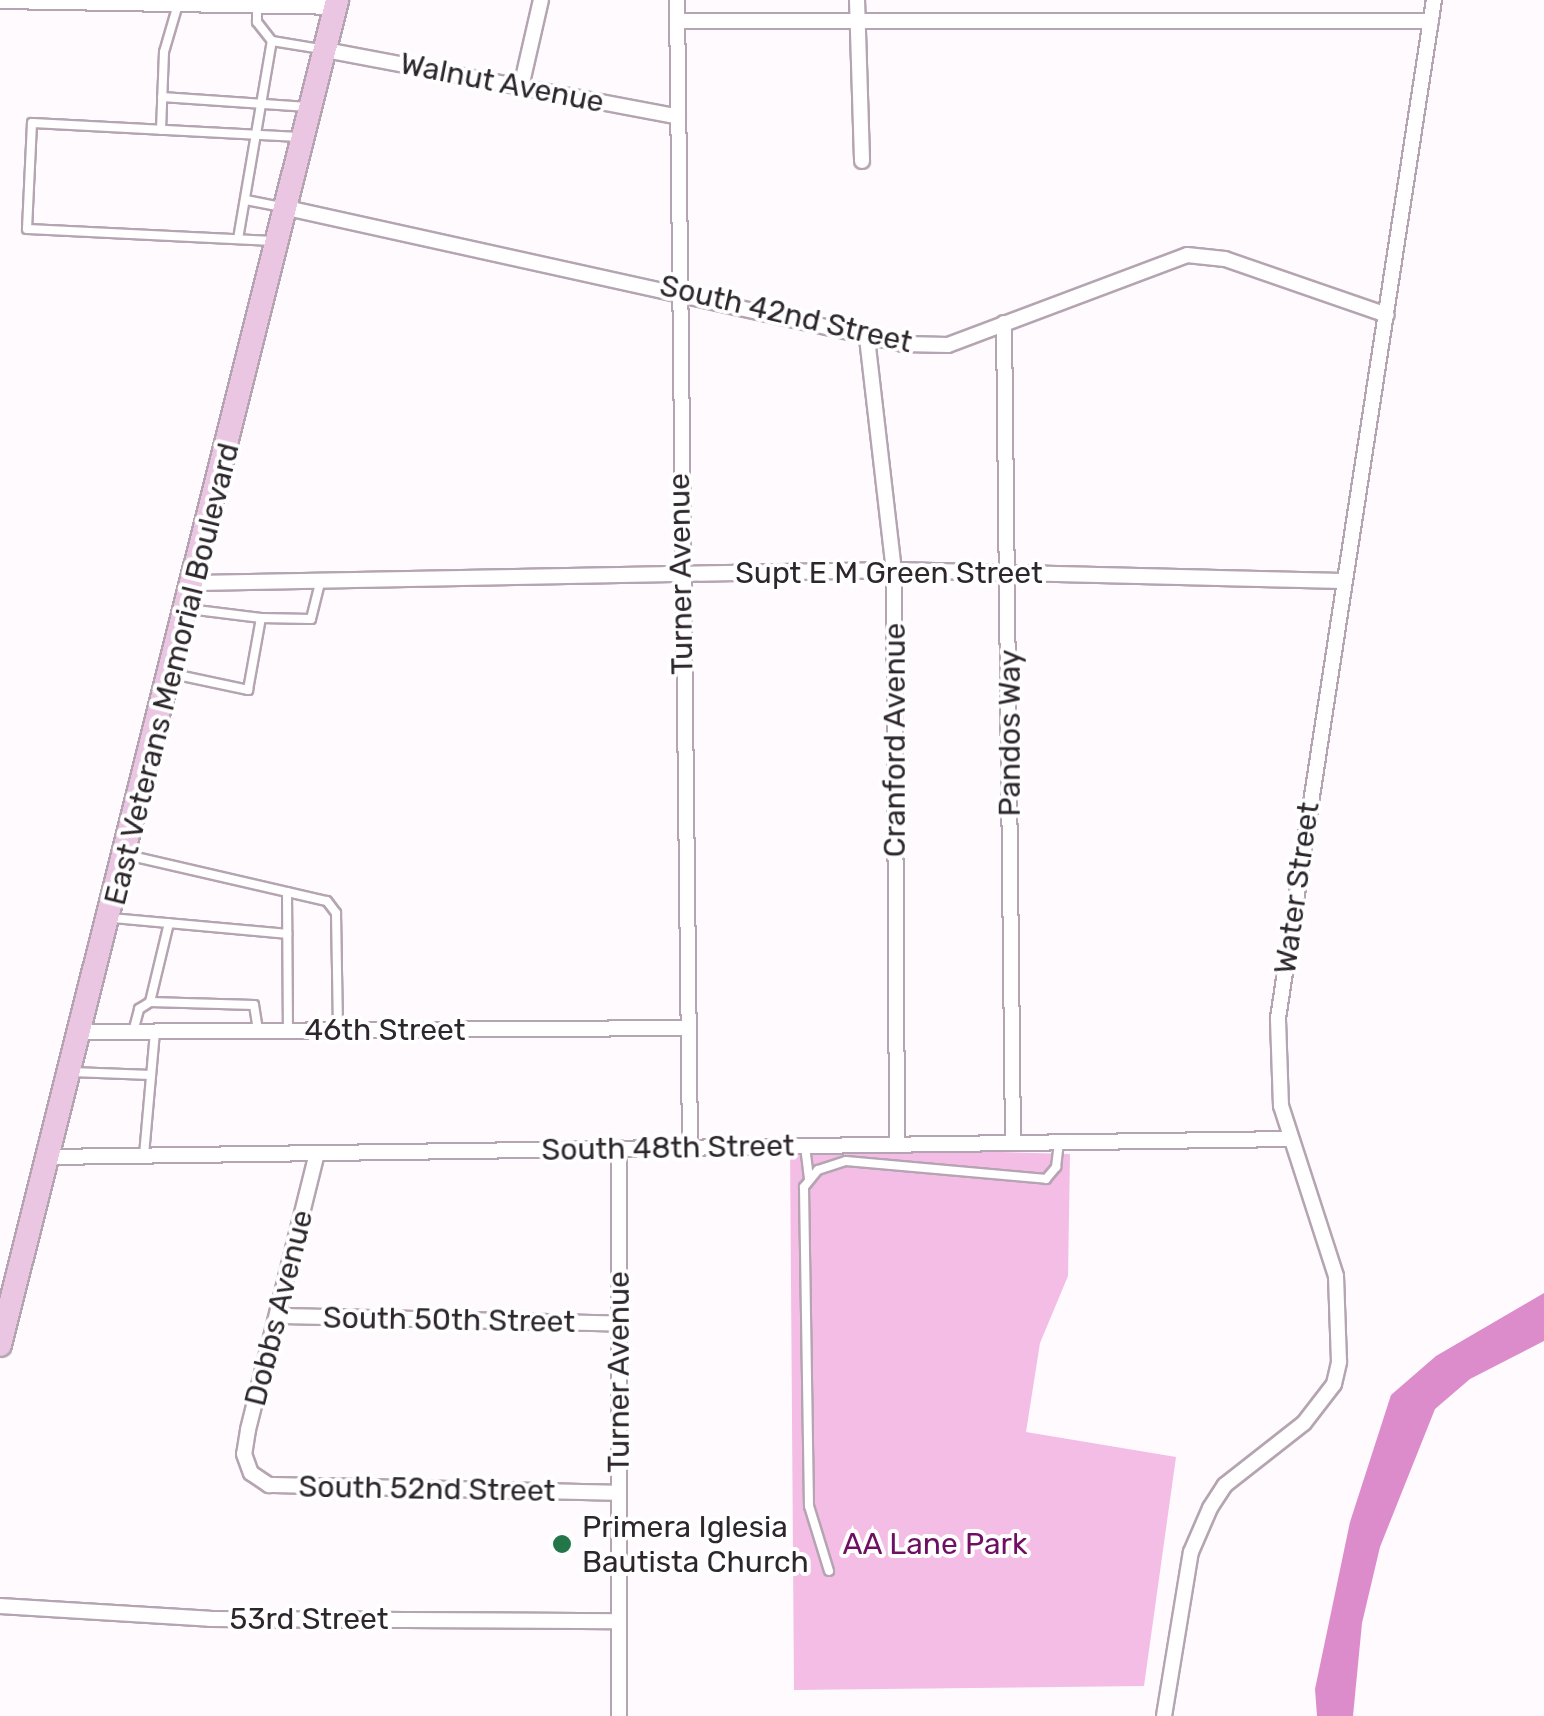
<!DOCTYPE html>
<style>
body{margin:0}
#map{position:relative;width:1544px;height:1716px;overflow:hidden;background:#fefafd;font-family:Rubik,sans-serif}
div>[style]{position:absolute}
.green>*{inset:0;background:#f3bde6}
.water>*{inset:0;background:#dc8ccb}
.roads{filter:drop-shadow(2px 0 #b5a4b1) drop-shadow(-2px 0 #b5a4b1) drop-shadow(0 2px #b5a4b1) drop-shadow(0 -2px #b5a4b1)}
.service>*{height:8px;margin:-4px;padding:0 4px;transform-origin:4px;border-radius:4px;background:#fff}
.minor>*{height:14px;margin:-7px;padding:0 7px;transform-origin:7px;border-radius:7px;background:#fff}
.primary>*{height:22px;margin:-11px;padding:0 11px;transform-origin:11px;border-radius:11px;background:#eac6e2}
.dots>*{width:28px;height:28px;translate:-50% -50%;box-sizing:border-box;border:5px solid #fff;border-radius:50%}
span{translate:-50% -50%;white-space:nowrap;text-align:center;line-height:1.15;-webkit-text-stroke:8px #fff;paint-order:stroke}
.street-label{font-size:30px;color:#2d262b}
.poi-label{font-size:30px;color:#2d262b}
.left{translate:0 -50%;text-align:left}
.park-label{font-size:30px;color:#6f0f62}
</style>
<div id="map">
<div class="green">
<div style="clip-path:polygon(790px 1146px,1070px 1154px,1068px 1276px,1040px 1343px,1026px 1432px,1176px 1457px,1144px 1686px,794px 1690px)"></div>
</div>
<div class="water">
<div style="clip-path:polygon(1544px 1293px,1544px 1341px,1470px 1379px,1435px 1409px,1380px 1547px,1362px 1623px,1353px 1716px,1317px 1716px,1315px 1689px,1350px 1522px,1391px 1395px,1436px 1356px)"></div>
</div>
<div class="roads">
<div class="service">
<div style="left:257px;top:5px;width:17px;rotate:90deg"></div>
<div style="left:257px;top:22px;width:24px;rotate:52deg"></div>
<div style="left:272px;top:41px;width:50px;rotate:9.3deg"></div>
<div style="left:162px;top:97px;width:146px;rotate:3.9deg"></div>
<div style="left:161px;top:130px;width:78px;rotate:-87.8deg"></div>
<div style="left:164px;top:52px;width:50px;rotate:-73.7deg"></div>
<div style="left:246px;top:200px;width:37px;rotate:11deg"></div>
<div style="left:238px;top:239px;width:201px;rotate:-80.3deg"></div>
<div style="left:274px;top:241px;width:247px;rotate:-177.2deg"></div>
<div style="left:27px;top:229px;width:106px;rotate:-87.3deg"></div>
<div style="left:32px;top:123px;width:268px;rotate:3deg"></div>
<div style="left:261px;top:618px;width:50px;rotate:1.1deg"></div>
<div style="left:311px;top:619px;width:38px;rotate:-76deg"></div>
<div style="left:173px;top:674px;width:77px;rotate:12deg"></div>
<div style="left:248px;top:690px;width:73px;rotate:-79.8deg"></div>
<div style="left:261px;top:618px;width:73px;rotate:-172.9deg"></div>
<div style="left:127px;top:855px;width:205px;rotate:13deg"></div>
<div style="left:327px;top:901px;width:15px;rotate:53deg"></div>
<div style="left:336px;top:913px;width:117px;rotate:89deg"></div>
<div style="left:287px;top:892px;width:139px;rotate:89.6deg"></div>
<div style="left:112px;top:918px;width:176px;rotate:5.2deg"></div>
<div style="left:150px;top:1002px;width:104px;rotate:1.7deg"></div>
<div style="left:254px;top:1005px;width:26px;rotate:81deg"></div>
<div style="left:133px;top:1032px;width:24px;rotate:-75deg"></div>
<div style="left:139px;top:1009px;width:13px;rotate:-32deg"></div>
<div style="left:150px;top:1002px;width:81px;rotate:-76.5deg"></div>
<div style="left:72px;top:1072px;width:79px;rotate:2.2deg"></div>
<div style="left:805px;top:1146px;width:33px;rotate:83deg"></div>
<div style="left:144px;top:1155px;width:123px;rotate:-84.9deg"></div>
<div style="left:829px;top:1571px;width:68px;rotate:-107.1deg"></div>
<div style="left:809px;top:1506px;width:319px;rotate:-90.9deg"></div>
<div style="left:804px;top:1187px;width:22px;rotate:-51deg"></div>
<div style="left:818px;top:1170px;width:29px;rotate:-18deg"></div>
<div style="left:846px;top:1161px;width:201px;rotate:5.1deg"></div>
<div style="left:1046px;top:1179px;width:16px;rotate:-50deg"></div>
<div style="left:1056px;top:1167px;width:25px;rotate:-83deg"></div>
</div>
<div class="minor">
<div style="left:677px;top:0;width:1147px;rotate:89.35deg"></div>
<div style="left:857px;top:0;width:161px;rotate:88.2deg"></div>
<div style="left:0;top:1px;width:335px;rotate:1deg"></div>
<div style="left:677px;top:21px;width:754px"></div>
<div style="left:325px;top:50px;width:359px;rotate:10.7deg"></div>
<div style="left:521px;top:87px;width:89px;rotate:-77.1deg"></div>
<div style="left:287px;top:208px;width:631px;rotate:12.45deg"></div>
<div style="left:903px;top:344px;width:45px;rotate:1.3deg"></div>
<div style="left:948px;top:345px;width:255px;rotate:-20.6deg"></div>
<div style="left:1187px;top:255px;width:38px;rotate:6deg"></div>
<div style="left:1225px;top:259px;width:171px;rotate:19.1deg"></div>
<div style="left:1004px;top:323px;width:820px;rotate:89.37deg"></div>
<div style="left:867px;top:338px;width:234px;rotate:83.4deg"></div>
<div style="left:894px;top:570px;width:574px;rotate:89.7deg"></div>
<div style="left:196px;top:583px;width:698px;rotate:-1.07deg"></div>
<div style="left:894px;top:570px;width:448px;rotate:1.4deg"></div>
<div style="left:82px;top:1032px;width:607px;rotate:-0.38deg"></div>
<div style="left:619px;top:1148px;width:568px;rotate:90deg"></div>
<div style="left:317px;top:1153px;width:285px;rotate:104deg"></div>
<div style="left:248px;top:1430px;width:24px;rotate:99deg"></div>
<div style="left:244px;top:1454px;width:20px;rotate:70deg"></div>
<div style="left:251px;top:1473px;width:22px;rotate:34deg"></div>
<div style="left:269px;top:1485px;width:350px;rotate:1.3deg"></div>
<div style="left:49px;top:1157px;width:1239px;rotate:-0.83deg"></div>
<div style="left:279px;top:1316px;width:340px;rotate:1.3deg"></div>
<div style="left:0;top:1606px;width:210px;rotate:3.5deg"></div>
<div style="left:210px;top:1619px;width:409px;rotate:0.3deg"></div>
<div style="left:1164px;top:1716px;width:166px;rotate:-80.7deg"></div>
<div style="left:1191px;top:1552px;width:48px;rotate:-66.6deg"></div>
<div style="left:1210px;top:1508px;width:27px;rotate:-57deg"></div>
<div style="left:1225px;top:1485px;width:100px;rotate:-38.1deg"></div>
<div style="left:1304px;top:1423px;width:49px;rotate:-52.4deg"></div>
<div style="left:1334px;top:1384px;width:23px;rotate:-77deg"></div>
<div style="left:1339px;top:1362px;width:86px;rotate:-92deg"></div>
<div style="left:1336px;top:1276px;width:179px;rotate:-107.9deg"></div>
<div style="left:1281px;top:1106px;width:88px;rotate:-92deg"></div>
<div style="left:1278px;top:1018px;width:1030px;rotate:-81.29deg"></div>
</div>
<div class="primary">
<div style="left:0;top:1345px;width:1387px;rotate:-75.93deg"></div>
</div>
</div>
<div class="dots">
<div style="left:562px;top:1544px;background:#227648"></div>
</div>
<div class="street-label">
<span style="left:502px;top:83px;rotate:11deg">Walnut Avenue</span>
<span style="left:786px;top:314px;rotate:13deg">South 42nd Street</span>
<span style="left:889px;top:573px">Supt E M Green Street</span>
<span style="left:681px;top:574px;rotate:-91deg">Turner Avenue</span>
<span style="left:172px;top:674px;rotate:-76deg">East Veterans Memorial Boulevard</span>
<span style="left:1010px;top:733px;rotate:-90deg">Pandos Way</span>
<span style="left:895px;top:740px;rotate:-90deg">Cranford Avenue</span>
<span style="left:1297px;top:888px;rotate:-82deg">Water Street</span>
<span style="left:385px;top:1030px">46th Street</span>
<span style="left:668px;top:1148px;rotate:-1deg">South 48th Street</span>
<span style="left:279px;top:1308px;rotate:-76deg">Dobbs Avenue</span>
<span style="left:449px;top:1320px;rotate:1deg">South 50th Street</span>
<span style="left:619px;top:1372px;rotate:-90deg">Turner Avenue</span>
<span style="left:427px;top:1489px;rotate:1deg">South 52nd Street</span>
<span style="left:309px;top:1619px">53rd Street</span>
</div>
<div class="poi-label">
<span class="left" style="left:582px;top:1544px">Primera Iglesia<br>Bautista Church</span>
</div>
<div class="park-label">
<span style="left:935px;top:1544px">AA Lane Park</span>
</div>
</div>
